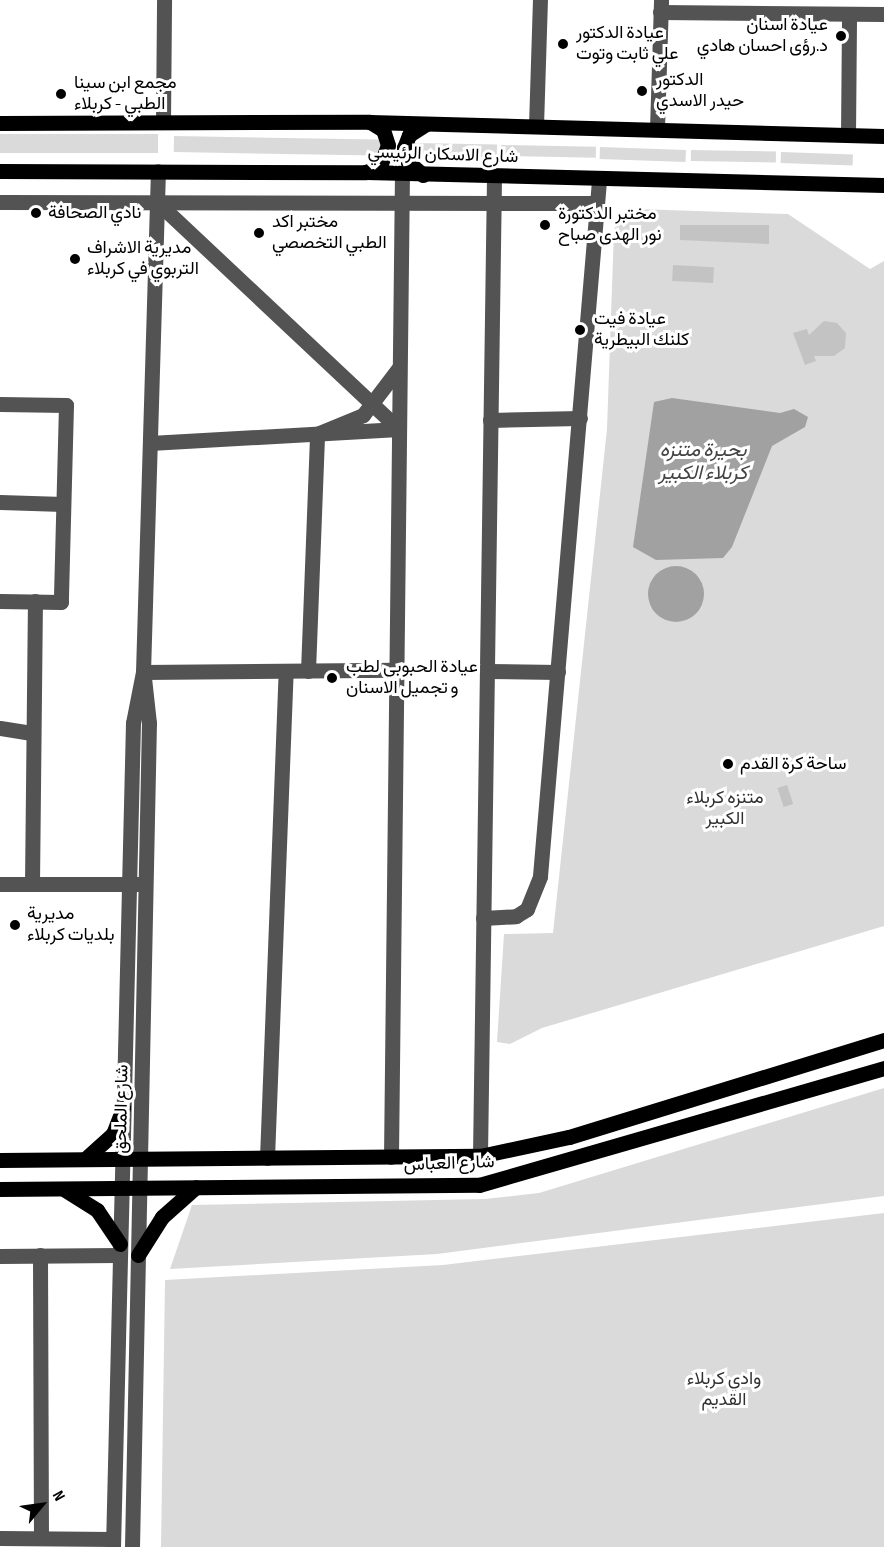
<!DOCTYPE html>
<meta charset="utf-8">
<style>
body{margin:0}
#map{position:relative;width:884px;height:1547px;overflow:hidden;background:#fff;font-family:"Sofia Sans Condensed",Vazirmatn,sans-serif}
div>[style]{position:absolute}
.green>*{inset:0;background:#dadada;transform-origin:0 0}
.water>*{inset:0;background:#a1a1a1}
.round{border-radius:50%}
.building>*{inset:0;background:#c3c3c3;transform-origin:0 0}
.minor>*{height:15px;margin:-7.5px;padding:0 7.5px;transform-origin:7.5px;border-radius:7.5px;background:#535353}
.major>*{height:15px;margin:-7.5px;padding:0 7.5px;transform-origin:7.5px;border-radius:7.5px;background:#000}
.dots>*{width:16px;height:16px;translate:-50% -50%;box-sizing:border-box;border:3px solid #fff;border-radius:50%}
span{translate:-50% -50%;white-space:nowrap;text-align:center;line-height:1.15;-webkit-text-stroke:6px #fff;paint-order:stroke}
.poi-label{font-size:18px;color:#000}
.right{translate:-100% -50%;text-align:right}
.left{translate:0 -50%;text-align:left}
.street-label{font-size:18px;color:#000}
.park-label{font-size:18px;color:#313131}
.water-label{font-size:20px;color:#424242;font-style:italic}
.north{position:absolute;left:12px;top:1475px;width:60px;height:60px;-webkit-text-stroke:4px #fff;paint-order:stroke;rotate:61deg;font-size:16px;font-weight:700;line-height:24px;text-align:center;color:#000}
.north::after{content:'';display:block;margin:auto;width:21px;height:27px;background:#000;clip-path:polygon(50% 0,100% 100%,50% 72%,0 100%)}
</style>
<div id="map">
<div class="green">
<div style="left:158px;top:134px;width:19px;height:158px;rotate:90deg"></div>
<div style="left:174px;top:136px;width:217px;height:16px;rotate:1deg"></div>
<div style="left:415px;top:143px;width:82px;height:13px;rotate:1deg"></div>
<div style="left:501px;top:145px;width:95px;height:11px;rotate:1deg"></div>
<div style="left:600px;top:147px;width:86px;height:12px;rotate:2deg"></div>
<div style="left:691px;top:150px;width:85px;height:11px;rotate:1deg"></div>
<div style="left:781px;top:152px;width:72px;height:11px;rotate:2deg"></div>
<div style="clip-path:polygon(636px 209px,788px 214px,870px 269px,884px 261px,884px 926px,542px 1028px,510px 1044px,497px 1042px,504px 934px,553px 933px,607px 429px,614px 230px,621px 213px)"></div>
<div style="clip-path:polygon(884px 1088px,884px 1196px,437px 1254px,170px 1269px,192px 1205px,485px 1199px,539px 1193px)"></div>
<div style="clip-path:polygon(884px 1213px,884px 1547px,161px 1547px,165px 1280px,443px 1265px)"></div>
</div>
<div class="water">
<div style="clip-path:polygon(672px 398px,780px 413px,794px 409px,808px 417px,805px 427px,772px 446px,732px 547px,723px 558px,656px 560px,633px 547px,654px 402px)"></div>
<div class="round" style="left:648px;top:566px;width:56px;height:56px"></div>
</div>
<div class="building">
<div style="clip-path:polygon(680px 225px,769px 225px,769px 244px,680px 240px)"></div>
<div style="left:673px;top:265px;width:41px;height:16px;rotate:3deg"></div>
<div style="clip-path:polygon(824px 321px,837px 323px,846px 333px,845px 348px,834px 356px,814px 356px,816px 361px,805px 365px,793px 333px,807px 329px,809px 335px)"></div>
<div style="left:787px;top:785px;width:20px;height:10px;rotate:72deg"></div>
</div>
<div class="minor">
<div style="left:660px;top:12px;width:224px;rotate:0.5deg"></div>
<div style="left:163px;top:122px;width:122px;rotate:-89.5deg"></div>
<div style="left:536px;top:126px;width:126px;rotate:-88.2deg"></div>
<div style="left:657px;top:129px;width:129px;rotate:-88.2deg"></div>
<div style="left:848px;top:135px;width:121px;rotate:-89.5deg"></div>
<div style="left:0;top:202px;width:597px;rotate:0.1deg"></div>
<div style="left:157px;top:202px;width:332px;rotate:43.2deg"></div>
<div style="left:0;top:404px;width:66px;rotate:0.9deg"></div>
<div style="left:66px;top:405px;width:197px;rotate:91.5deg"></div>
<div style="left:61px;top:602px;width:61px;rotate:-179.1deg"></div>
<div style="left:490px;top:420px;width:90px;rotate:-1.3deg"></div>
<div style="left:150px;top:443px;width:249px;rotate:-3.2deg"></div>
<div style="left:0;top:502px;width:63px;rotate:1.8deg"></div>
<div style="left:308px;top:671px;width:237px;rotate:-87.8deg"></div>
<div style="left:317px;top:434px;width:50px;rotate:-22.4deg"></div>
<div style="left:363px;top:415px;width:58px;rotate:-52.7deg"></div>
<div style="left:487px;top:671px;width:71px;rotate:0.8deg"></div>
<div style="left:143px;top:672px;width:254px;rotate:-0.5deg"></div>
<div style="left:0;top:728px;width:32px;rotate:9deg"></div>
<div style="left:0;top:884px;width:138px"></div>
<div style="left:32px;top:884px;width:283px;rotate:-89.4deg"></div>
<div style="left:483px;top:918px;width:33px;rotate:-3deg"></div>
<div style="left:516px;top:916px;width:13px;rotate:-32deg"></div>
<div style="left:527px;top:909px;width:35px;rotate:-68deg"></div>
<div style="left:540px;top:876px;width:698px;rotate:-85.15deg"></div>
<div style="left:480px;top:1156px;width:979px;rotate:-89.18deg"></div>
<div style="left:391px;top:1157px;width:982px;rotate:-89.36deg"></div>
<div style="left:267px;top:1158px;width:487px;rotate:-87.8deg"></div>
<div style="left:40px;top:1255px;width:283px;rotate:89.8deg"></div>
<div style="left:0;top:1256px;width:119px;rotate:-0.5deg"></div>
<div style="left:0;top:1538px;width:113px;rotate:0.5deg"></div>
<div style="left:113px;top:1547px;width:824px;rotate:-88.61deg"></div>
<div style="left:133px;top:723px;width:52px;rotate:-78.9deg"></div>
<div style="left:143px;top:672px;width:501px;rotate:-88.29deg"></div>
<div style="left:132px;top:1547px;width:824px;rotate:-88.82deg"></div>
<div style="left:149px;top:723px;width:45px;rotate:-96.3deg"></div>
</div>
<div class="major">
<div style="left:0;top:123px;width:370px;rotate:-0.2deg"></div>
<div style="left:370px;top:122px;width:514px;rotate:1.56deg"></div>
<div style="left:0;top:171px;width:366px;rotate:0.2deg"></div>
<div style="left:366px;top:172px;width:518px;rotate:1.44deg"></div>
<div style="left:366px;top:172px;width:15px;rotate:-23deg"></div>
<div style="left:380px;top:166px;width:22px;rotate:-69deg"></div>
<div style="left:388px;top:145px;width:16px;rotate:-108deg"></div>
<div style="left:383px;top:130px;width:15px;rotate:-148deg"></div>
<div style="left:423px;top:175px;width:20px;rotate:-139deg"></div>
<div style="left:408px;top:162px;width:15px;rotate:-106deg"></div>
<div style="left:404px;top:148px;width:14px;rotate:-69deg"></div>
<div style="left:409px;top:135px;width:20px;rotate:-33deg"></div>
<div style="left:85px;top:1159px;width:38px;rotate:-42deg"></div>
<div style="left:113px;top:1134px;width:28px;rotate:-69deg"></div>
<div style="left:0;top:1160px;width:480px;rotate:-0.5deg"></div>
<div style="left:480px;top:1156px;width:91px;rotate:-12.1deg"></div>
<div style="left:569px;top:1137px;width:330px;rotate:-17.1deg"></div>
<div style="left:0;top:1189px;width:479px;rotate:-0.5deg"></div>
<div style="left:479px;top:1185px;width:422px;rotate:-16.1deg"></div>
<div style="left:65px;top:1190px;width:38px;rotate:32deg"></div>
<div style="left:97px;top:1210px;width:41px;rotate:55.9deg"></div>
<div style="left:138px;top:1255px;width:45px;rotate:-57.7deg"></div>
<div style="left:162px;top:1217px;width:45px;rotate:-41.4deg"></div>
</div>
<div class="dots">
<div style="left:841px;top:36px;background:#000"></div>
<div style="left:563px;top:44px;background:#000"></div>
<div style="left:642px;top:91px;background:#000"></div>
<div style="left:61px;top:94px;background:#000"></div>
<div style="left:36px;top:213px;background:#000"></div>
<div style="left:545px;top:225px;background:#000"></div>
<div style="left:259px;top:233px;background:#000"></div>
<div style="left:75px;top:259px;background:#000"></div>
<div style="left:580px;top:330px;background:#000"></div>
<div style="left:332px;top:678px;background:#000"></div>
<div style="left:728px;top:764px;background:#000"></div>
<div style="left:15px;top:925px;background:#000"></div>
</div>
<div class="poi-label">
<span class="right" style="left:828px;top:36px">عيادة اسنان<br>د.رؤى احسان هادي</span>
<span class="left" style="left:576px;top:44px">عيادة الدكتور<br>علي ثابت وتوت</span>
<span class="left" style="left:656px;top:91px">الدكتور<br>حيدر الاسدي</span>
<span class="left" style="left:74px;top:94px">مجمع ابن سينا<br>الطبي - كربلاء</span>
<span class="left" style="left:48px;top:213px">نادي الصحافة</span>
<span class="left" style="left:558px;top:225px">مختبر الدكتورة<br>نور الهدى صباح</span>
<span class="left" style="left:272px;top:233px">مختبر اكد<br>الطبي التخصصي</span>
<span class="left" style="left:87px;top:259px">مديرية الاشراف<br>التربوي في كربلاء</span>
<span class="left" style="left:594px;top:330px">عيادة فيت<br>كلنك البيطرية</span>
<span class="left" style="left:346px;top:678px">عيادة الحبوبي لطب<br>و تجميل الاسنان</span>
<span class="left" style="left:740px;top:764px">ساحة كرة القدم</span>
<span class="left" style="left:27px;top:925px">مديرية<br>بلديات كربلاء</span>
</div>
<div class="street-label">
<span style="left:443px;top:155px;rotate:2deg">شارع الاسكان الرئيسي</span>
<span style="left:122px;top:1109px;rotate:-89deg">شارع الملحق</span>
<span style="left:449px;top:1164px;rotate:-2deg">شارع العباس</span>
</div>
<div class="park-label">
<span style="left:725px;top:809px">متنزه كربلاء<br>الكبير</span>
<span style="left:724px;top:1390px">وادي كربلاء<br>القديم</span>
</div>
<div class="water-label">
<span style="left:703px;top:462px">بحيرة متنزه<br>كربلاء الكبير</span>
</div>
<div class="north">N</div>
</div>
